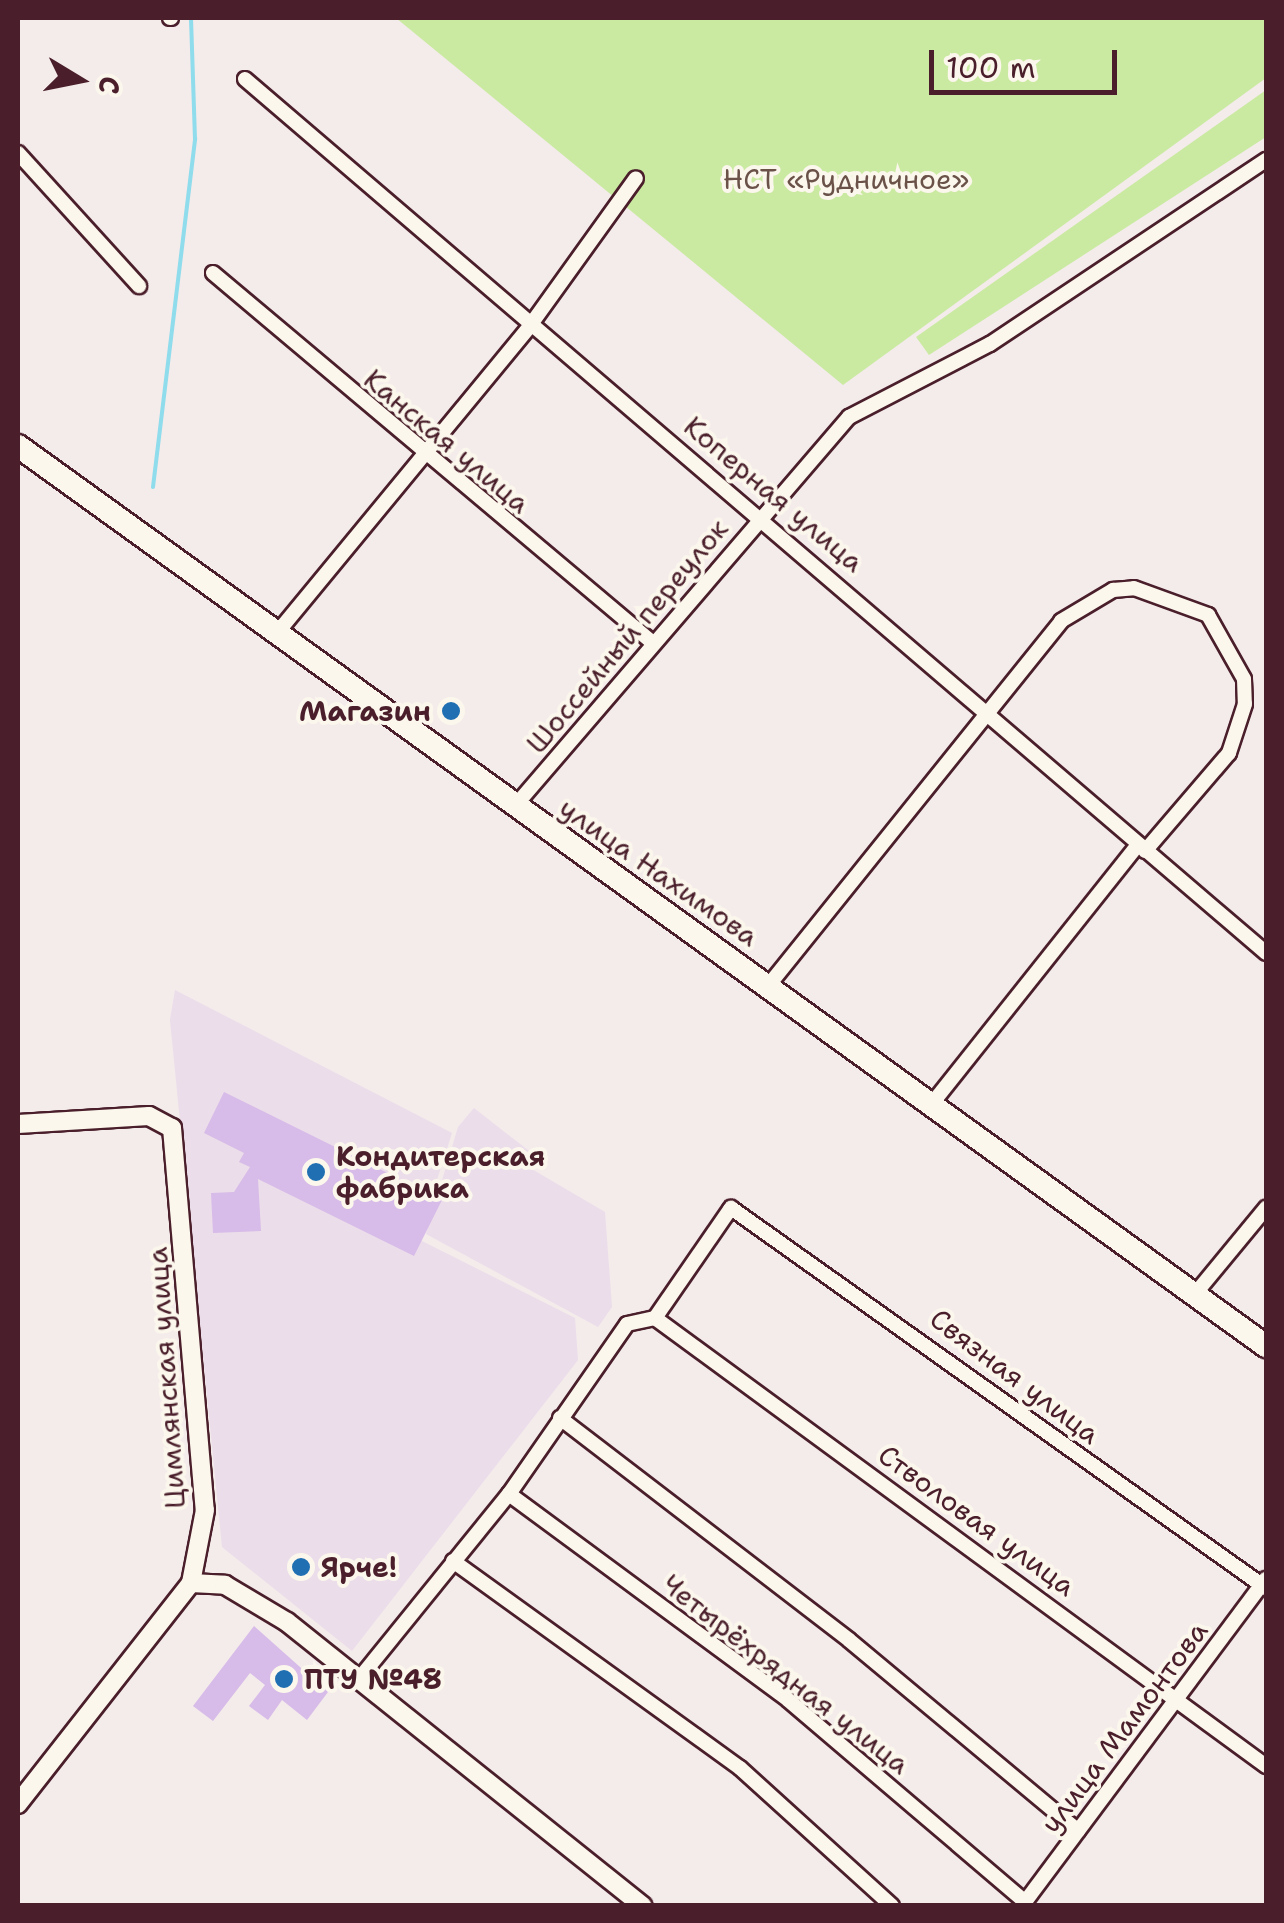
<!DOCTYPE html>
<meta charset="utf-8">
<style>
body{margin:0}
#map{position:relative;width:1284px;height:1923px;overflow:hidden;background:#f4ebeb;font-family:"Shantell Sans",sans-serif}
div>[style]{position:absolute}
.built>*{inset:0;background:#ebddea}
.green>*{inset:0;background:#caeaa2}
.stream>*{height:4px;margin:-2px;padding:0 2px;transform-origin:2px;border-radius:2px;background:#8edcec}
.building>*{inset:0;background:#d7bbe8}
.roads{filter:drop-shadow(2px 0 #4a1f2b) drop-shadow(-2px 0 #4a1f2b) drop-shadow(0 2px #4a1f2b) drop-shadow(0 -2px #4a1f2b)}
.minor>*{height:14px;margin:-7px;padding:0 7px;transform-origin:7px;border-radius:7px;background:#fbf7ec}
.tertiary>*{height:18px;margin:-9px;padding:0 9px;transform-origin:9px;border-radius:9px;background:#fbf7ec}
.primary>*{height:22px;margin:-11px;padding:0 11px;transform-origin:11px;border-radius:11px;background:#fbf7ec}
.dots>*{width:28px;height:28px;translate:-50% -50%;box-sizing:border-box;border:5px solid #fbf7ec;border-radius:50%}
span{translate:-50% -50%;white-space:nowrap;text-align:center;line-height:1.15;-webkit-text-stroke:8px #fbf7ec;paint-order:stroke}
.park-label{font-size:28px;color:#6a5249}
.street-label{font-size:28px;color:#4a1f2b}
.poi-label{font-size:28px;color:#4a1f2b;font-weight:700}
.right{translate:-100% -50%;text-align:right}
.left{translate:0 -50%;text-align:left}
.frame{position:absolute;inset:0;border:20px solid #4a1f2b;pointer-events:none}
.north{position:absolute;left:30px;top:30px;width:100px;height:100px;-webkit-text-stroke:8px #fbf7ec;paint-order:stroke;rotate:100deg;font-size:28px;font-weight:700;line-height:40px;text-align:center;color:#4a1f2b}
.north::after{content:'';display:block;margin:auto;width:35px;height:45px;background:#4a1f2b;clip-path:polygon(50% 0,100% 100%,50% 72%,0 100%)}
.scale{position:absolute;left:929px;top:50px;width:188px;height:45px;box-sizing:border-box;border:5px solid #4a1f2b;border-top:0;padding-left:12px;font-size:30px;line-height:35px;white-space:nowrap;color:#4a1f2b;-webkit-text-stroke:8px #fbf7ec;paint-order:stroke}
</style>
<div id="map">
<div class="built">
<div style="clip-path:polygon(175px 990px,452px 1133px,418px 1239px,575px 1318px,578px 1360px,352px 1651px,222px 1547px,170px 1020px)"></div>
<div style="clip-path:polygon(474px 1108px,529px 1151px,530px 1168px,605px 1212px,612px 1307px,598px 1327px,426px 1234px,458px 1127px)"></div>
</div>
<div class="green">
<div style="clip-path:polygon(396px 18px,1266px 18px,1266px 78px,843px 385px)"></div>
<div style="clip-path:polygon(1266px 90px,1266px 137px,929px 355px,916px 337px)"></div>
</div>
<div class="stream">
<div style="left:153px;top:487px;width:351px;rotate:-83.1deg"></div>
<div style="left:195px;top:139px;width:121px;rotate:-91.9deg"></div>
</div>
<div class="building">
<div style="clip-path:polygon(224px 1092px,442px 1200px,414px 1256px,258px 1179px,261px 1231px,213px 1233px,211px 1193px,234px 1192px,250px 1167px,239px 1162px,244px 1153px,204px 1133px)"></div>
<div style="clip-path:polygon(254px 1626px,328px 1692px,307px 1720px,282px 1700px,268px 1720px,249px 1706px,265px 1685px,250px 1673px,213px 1721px,193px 1706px)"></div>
</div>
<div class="roads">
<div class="minor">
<div style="left:170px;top:18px;width:1px"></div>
<div style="left:245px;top:79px;width:1344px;rotate:40.56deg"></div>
<div style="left:18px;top:153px;width:180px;rotate:47.7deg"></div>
<div style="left:213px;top:273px;width:575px;rotate:40.06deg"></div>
<div style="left:277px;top:633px;width:396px;rotate:-50.5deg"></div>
<div style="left:529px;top:327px;width:183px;rotate:-54.3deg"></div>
<div style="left:515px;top:806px;width:513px;rotate:-49.35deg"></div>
<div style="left:849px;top:417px;width:159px;rotate:-27.4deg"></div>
<div style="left:990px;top:344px;width:332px;rotate:-33.7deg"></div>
<div style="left:768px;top:986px;width:468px;rotate:-51.2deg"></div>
<div style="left:1061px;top:621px;width:61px;rotate:-30.8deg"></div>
<div style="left:1113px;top:590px;width:21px;rotate:-5deg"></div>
<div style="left:1134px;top:588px;width:79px;rotate:20deg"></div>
<div style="left:1208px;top:615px;width:73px;rotate:60.6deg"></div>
<div style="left:1244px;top:679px;width:25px;rotate:88deg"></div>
<div style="left:1245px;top:704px;width:52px;rotate:108.1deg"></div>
<div style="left:1229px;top:753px;width:129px;rotate:130.6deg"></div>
<div style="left:931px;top:1105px;width:332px;rotate:-51.5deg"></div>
<div style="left:1195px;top:1294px;width:112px;rotate:-50.5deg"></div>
<div style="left:655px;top:1318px;width:758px;rotate:36.25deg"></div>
<div style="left:560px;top:1418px;width:364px;rotate:37.5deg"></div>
<div style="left:849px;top:1640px;width:298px;rotate:39.8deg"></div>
<div style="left:509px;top:1494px;width:347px;rotate:36.4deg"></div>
<div style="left:788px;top:1700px;width:311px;rotate:40.4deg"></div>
<div style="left:453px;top:1561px;width:354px;rotate:35.8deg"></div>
<div style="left:740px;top:1768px;width:205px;rotate:42.2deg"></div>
<div style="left:359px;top:1679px;width:238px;rotate:-51deg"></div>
<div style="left:509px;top:1494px;width:207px;rotate:-55.2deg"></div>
<div style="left:627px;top:1324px;width:29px;rotate:-12deg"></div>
<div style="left:655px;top:1318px;width:134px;rotate:-55.4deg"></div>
<div style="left:731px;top:1208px;width:656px;rotate:35.39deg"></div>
<div style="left:1022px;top:1906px;width:408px;rotate:-53.3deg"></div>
</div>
<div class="tertiary">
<div style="left:18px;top:1124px;width:131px;rotate:-3.5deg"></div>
<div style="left:149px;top:1116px;width:26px;rotate:28deg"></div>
<div style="left:172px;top:1128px;width:383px;rotate:85.1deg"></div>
<div style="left:205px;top:1510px;width:74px;rotate:100.9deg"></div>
<div style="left:191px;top:1583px;width:281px;rotate:128.1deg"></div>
<div style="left:191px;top:1583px;width:34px;rotate:3deg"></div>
<div style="left:225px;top:1585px;width:72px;rotate:30.8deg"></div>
<div style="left:287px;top:1622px;width:455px;rotate:38.6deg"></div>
</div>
<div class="primary">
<div style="left:18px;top:446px;width:1539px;rotate:35.8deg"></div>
</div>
</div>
<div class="dots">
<div style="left:451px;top:711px;background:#1f6fb2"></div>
<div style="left:316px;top:1172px;background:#1f6fb2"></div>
<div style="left:301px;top:1567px;background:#1f6fb2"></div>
<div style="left:284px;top:1679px;background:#1f6fb2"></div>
</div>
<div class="park-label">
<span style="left:846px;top:179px">НСТ «Рудничное»</span>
</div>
<div class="street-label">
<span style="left:447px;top:441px;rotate:40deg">Канская улица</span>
<span style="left:774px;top:494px;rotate:40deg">Коперная улица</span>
<span style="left:627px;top:636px;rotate:-50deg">Шоссейный переулок</span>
<span style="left:659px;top:872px;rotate:35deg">улица Нахимова</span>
<span style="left:1015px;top:1376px;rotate:37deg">Связная улица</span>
<span style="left:166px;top:1378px;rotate:-94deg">Цимлянская улица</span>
<span style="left:977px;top:1520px;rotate:36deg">Стволовая улица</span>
<span style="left:786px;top:1674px;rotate:38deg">Четырёхрядная улица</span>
<span style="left:1124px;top:1727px;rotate:-53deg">улица Мамонтова</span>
</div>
<div class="poi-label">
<span class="right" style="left:431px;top:711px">Магазин</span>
<span class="left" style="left:336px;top:1172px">Кондитерская<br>фабрика</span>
<span class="left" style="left:321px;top:1567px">Ярче!</span>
<span class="left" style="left:304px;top:1679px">ПТУ №48</span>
</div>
<div class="frame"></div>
<div class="north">С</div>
<div class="scale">100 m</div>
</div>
